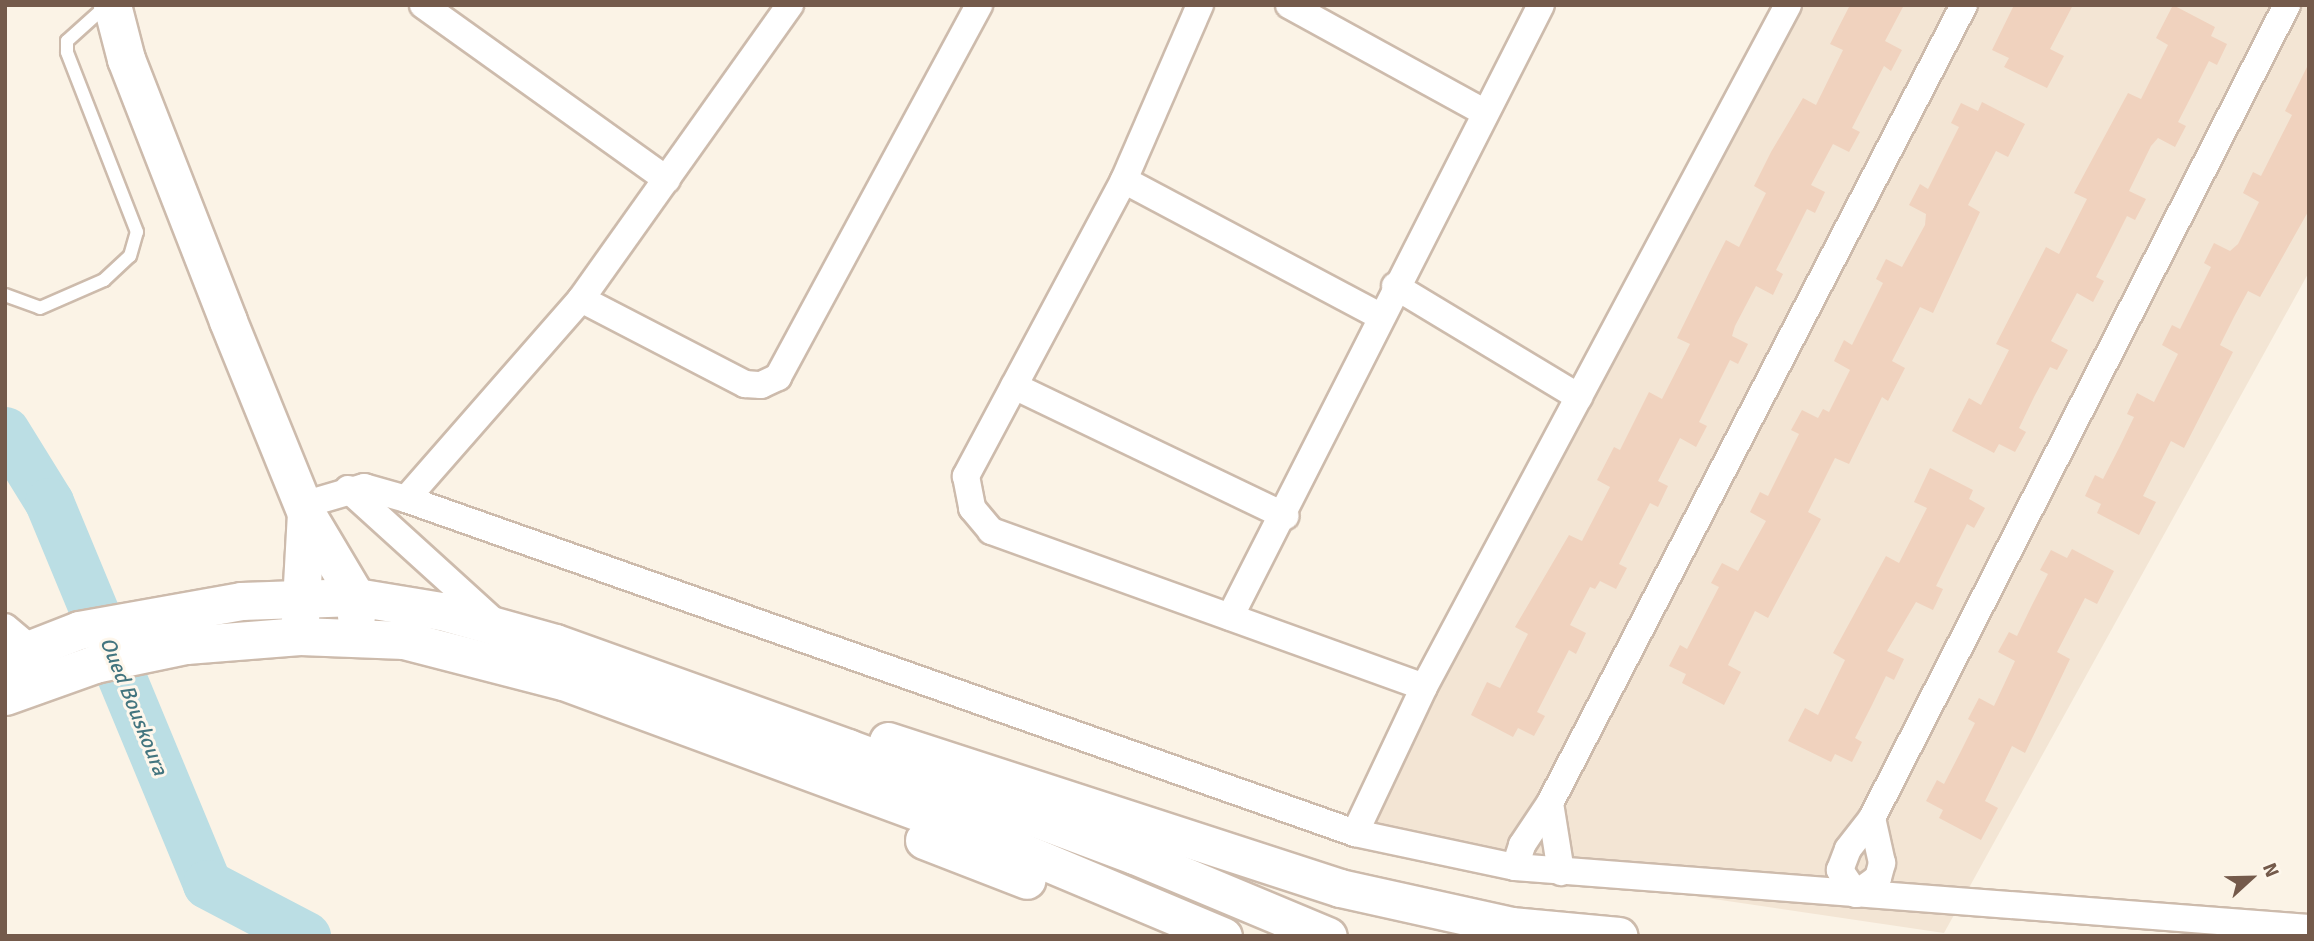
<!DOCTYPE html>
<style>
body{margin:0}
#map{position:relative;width:2314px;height:941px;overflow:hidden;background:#fbf3e6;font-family:Signika,sans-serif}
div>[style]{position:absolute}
.residential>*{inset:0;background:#f3e5d4}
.river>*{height:49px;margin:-24.5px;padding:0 24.5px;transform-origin:24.5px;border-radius:24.5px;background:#bbdee4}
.building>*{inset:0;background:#f0d2be}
.roads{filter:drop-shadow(2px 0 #cdbbac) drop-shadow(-2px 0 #cdbbac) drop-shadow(0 2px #cdbbac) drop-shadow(0 -2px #cdbbac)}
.lane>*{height:12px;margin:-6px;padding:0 6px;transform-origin:6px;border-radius:6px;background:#fff}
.street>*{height:26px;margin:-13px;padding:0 13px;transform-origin:13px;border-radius:13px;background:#fff}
.secondary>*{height:37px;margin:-18.5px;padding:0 18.5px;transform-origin:18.5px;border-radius:18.5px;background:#fff}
span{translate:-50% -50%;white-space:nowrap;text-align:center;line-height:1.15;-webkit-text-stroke:6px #fef7ec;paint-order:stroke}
.water-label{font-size:21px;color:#43757f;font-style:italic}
.frame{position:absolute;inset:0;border:7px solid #745a4b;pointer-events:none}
.north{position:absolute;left:2216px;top:843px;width:70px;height:70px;-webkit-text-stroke:5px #fef7ec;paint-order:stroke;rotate:68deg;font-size:19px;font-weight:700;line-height:28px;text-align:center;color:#745a4b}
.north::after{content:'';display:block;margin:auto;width:24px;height:32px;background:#745a4b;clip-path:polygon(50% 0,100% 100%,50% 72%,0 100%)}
</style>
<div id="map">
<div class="residential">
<div style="clip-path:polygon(1803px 5px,2309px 5px,2309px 272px,1944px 933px,1354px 846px)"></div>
</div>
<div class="river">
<div style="left:5px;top:431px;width:84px;rotate:58.2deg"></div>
<div style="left:49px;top:502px;width:413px;rotate:67.5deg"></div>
<div style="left:207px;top:884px;width:112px;rotate:27.7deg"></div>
</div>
<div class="building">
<div style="clip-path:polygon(1850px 5px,1904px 5px,1885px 41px,1902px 50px,1891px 71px,1884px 66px,1852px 128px,1860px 132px,1849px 152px,1833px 144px,1811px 185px,1825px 192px,1815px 213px,1807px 209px,1792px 239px,1776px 270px,1783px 274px,1773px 295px,1756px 286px,1735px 326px,1732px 336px,1748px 344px,1738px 364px,1730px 360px,1699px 422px,1707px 426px,1696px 447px,1680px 438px,1658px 481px,1668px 486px,1658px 507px,1650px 503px,1619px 564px,1627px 568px,1616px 589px,1600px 581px,1595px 589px,1590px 587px,1570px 625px,1586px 633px,1576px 654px,1569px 650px,1537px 712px,1545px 716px,1534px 736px,1518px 728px,1513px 737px,1471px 715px,1487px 682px,1500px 688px,1528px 634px,1515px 627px,1569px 535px,1582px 541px,1610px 487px,1597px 480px,1614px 447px,1620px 450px,1649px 392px,1662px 399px,1690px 344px,1677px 338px,1709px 273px,1726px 240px,1739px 247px,1766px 193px,1754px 186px,1771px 152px,1803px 98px,1816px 105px,1843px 50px,1830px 44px)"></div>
<div style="clip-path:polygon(2014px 5px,2073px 5px,2050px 49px,2064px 56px,2047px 88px,2004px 67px,2009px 58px,1992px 50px)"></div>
<div style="clip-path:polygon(2173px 5px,2215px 27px,2211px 36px,2227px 44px,2217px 65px,2209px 61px,2194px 91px,2178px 122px,2186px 126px,2175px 147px,2158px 138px,2151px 146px,2129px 191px,2146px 199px,2135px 220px,2127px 216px,2112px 246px,2096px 277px,2104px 281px,2093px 302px,2077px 293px,2051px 341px,2068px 350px,2057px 370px,2050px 367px,2034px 397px,2019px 428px,2026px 432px,2015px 452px,1999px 444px,1994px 453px,1952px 431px,1969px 398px,1981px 405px,2009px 350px,1996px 344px,2046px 247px,2059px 254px,2087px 199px,2074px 193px,2128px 93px,2141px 99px,2168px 45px,2156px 38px)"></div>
<div style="clip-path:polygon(2309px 63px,2309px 210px,2260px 297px,2248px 291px,2234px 317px,2220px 345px,2233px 352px,2184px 448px,2171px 441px,2143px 496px,2156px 502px,2139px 535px,2097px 513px,2101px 504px,2085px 496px,2095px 475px,2103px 479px,2119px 448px,2134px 417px,2127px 414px,2137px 393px,2154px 402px,2178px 354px,2162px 345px,2172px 325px,2180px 329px,2211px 267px,2204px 263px,2214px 243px,2230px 251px,2238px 244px,2259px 202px,2243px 193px,2253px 172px,2261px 176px,2292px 115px,2285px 111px)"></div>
<div style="clip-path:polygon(1982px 102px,2025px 124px,2008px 157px,1996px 151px,1968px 205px,1980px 212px,1933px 313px,1920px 307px,1892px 361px,1905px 368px,1888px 401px,1882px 397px,1849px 464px,1835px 458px,1808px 512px,1821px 519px,1768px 618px,1755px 611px,1728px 665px,1741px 672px,1724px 705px,1682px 683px,1686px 674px,1669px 666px,1680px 645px,1687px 649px,1719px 587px,1711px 583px,1722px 563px,1738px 571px,1766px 521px,1750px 512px,1760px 492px,1768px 496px,1799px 434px,1791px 430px,1802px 410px,1818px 418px,1823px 409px,1829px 412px,1850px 370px,1834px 361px,1844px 340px,1852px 345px,1883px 283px,1876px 279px,1886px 259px,1902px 267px,1925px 225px,1926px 214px,1909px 205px,1920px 184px,1928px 189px,1959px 127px,1951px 123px,1961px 103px,1978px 111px)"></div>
<div style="clip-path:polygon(1930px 468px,1973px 490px,1969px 499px,1985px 508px,1974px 528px,1967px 524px,1936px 586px,1943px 589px,1933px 610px,1916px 602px,1887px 651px,1904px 659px,1894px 680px,1886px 676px,1871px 707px,1855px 738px,1862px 742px,1852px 762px,1835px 754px,1831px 762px,1788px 741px,1805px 708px,1818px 715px,1845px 660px,1833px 653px,1886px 556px,1899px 563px,1927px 508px,1914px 502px)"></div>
<div style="clip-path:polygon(2072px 549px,2114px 571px,2097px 604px,2085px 598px,2057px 652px,2070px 659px,2025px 753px,2012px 746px,1985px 801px,1998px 808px,1981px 840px,1939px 818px,1943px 810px,1926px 801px,1937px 780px,1944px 784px,1960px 753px,1975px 723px,1968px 719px,1979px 698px,1994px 706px,2015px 661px,1998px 652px,2009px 632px,2017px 636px,2032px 605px,2048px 574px,2040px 570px,2051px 550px,2067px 558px)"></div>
</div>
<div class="roads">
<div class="lane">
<div style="left:5px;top:295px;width:37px;rotate:20deg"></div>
<div style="left:40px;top:308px;width:70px;rotate:-23.6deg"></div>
<div style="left:104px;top:280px;width:35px;rotate:-43deg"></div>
<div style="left:130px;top:256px;width:25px;rotate:-74deg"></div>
<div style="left:137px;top:232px;width:193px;rotate:-111.3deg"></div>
<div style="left:67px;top:52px;width:11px;rotate:-90deg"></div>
<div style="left:67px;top:41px;width:54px;rotate:-42deg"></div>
</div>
<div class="street">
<div style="left:423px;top:5px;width:300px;rotate:35.6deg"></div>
<div style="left:1200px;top:5px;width:191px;rotate:113.5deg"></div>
<div style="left:1124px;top:180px;width:336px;rotate:118.1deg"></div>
<div style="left:966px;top:476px;width:33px;rotate:79deg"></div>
<div style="left:972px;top:508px;width:30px;rotate:50deg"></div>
<div style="left:991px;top:531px;width:460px;rotate:19.8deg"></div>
<div style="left:1289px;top:5px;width:222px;rotate:28.8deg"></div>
<div style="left:1124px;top:180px;width:290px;rotate:28deg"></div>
<div style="left:1395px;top:286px;width:215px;rotate:31.1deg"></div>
<div style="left:581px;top:299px;width:185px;rotate:27.4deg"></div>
<div style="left:745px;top:384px;width:16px;rotate:4deg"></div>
<div style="left:761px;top:385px;width:19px;rotate:-25deg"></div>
<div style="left:778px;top:377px;width:423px;rotate:-61.6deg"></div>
<div style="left:1014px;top:386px;width:301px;rotate:25.6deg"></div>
<div style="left:348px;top:489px;width:201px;rotate:42.2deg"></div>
<div style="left:406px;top:499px;width:266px;rotate:-48.8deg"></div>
<div style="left:581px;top:299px;width:361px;rotate:-54.6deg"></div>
<div style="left:303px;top:505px;width:64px;rotate:-16.4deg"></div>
<div style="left:364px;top:487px;width:44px;rotate:15.9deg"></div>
<div style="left:406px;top:499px;width:1006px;rotate:19.39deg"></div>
<div style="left:1355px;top:833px;width:164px;rotate:12deg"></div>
<div style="left:1515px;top:867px;width:796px;rotate:4.39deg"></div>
<div style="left:1230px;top:617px;width:686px;rotate:-63.06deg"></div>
<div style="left:5px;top:627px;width:31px;rotate:40deg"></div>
<div style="left:1550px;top:803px;width:70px;rotate:80.9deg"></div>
<div style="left:1355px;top:833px;width:161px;rotate:-64.7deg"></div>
<div style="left:1424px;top:687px;width:773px;rotate:-61.91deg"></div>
<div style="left:1515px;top:867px;width:23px;rotate:-72deg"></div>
<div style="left:1522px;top:845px;width:50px;rotate:-56.3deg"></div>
<div style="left:1550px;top:803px;width:899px;rotate:-62.58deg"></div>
<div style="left:1856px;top:894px;width:29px;rotate:-124deg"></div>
<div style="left:1840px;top:870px;width:22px;rotate:-69deg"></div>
<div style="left:1848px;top:849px;width:39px;rotate:-52deg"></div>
<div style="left:1872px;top:818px;width:913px;rotate:-62.96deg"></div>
<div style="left:1856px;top:894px;width:27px;rotate:-36deg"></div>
<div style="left:1878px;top:878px;width:16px;rotate:-75deg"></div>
<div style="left:1882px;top:863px;width:46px;rotate:-102.5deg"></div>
</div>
<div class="secondary">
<div style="left:112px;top:5px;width:56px;rotate:75.5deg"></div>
<div style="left:126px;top:59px;width:281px;rotate:68.7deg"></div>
<div style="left:228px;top:321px;width:207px;rotate:67.9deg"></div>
<div style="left:306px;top:513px;width:98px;rotate:59.2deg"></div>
<div style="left:356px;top:597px;width:19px;rotate:90deg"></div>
<div style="left:300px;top:620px;width:107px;rotate:-86.8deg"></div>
<div style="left:5px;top:659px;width:79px;rotate:-21.4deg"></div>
<div style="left:79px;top:630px;width:165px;rotate:-10.1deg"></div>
<div style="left:241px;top:601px;width:115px;rotate:-2deg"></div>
<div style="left:356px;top:597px;width:86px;rotate:9.4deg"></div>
<div style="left:441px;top:611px;width:118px;rotate:15.7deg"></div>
<div style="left:555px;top:643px;width:311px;rotate:19.7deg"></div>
<div style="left:848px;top:748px;width:305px;rotate:20.5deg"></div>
<div style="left:1134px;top:855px;width:210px;rotate:22.7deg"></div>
<div style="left:5px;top:696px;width:96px;rotate:-19.6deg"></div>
<div style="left:95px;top:664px;width:93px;rotate:-11.8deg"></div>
<div style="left:186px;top:645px;width:114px;rotate:-4.5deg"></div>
<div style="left:300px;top:636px;width:104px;rotate:2.2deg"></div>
<div style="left:404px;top:640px;width:164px;rotate:14.5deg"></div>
<div style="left:563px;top:681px;width:452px;rotate:20.2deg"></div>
<div style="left:987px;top:837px;width:256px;rotate:22.8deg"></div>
<div style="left:888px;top:741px;width:475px;rotate:18deg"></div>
<div style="left:1340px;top:888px;width:175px;rotate:12.5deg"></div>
<div style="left:1511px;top:926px;width:108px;rotate:5.3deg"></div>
<div style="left:924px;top:840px;width:110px;rotate:21.2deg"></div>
</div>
</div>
<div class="water-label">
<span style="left:134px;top:706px;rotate:68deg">Oued Bouskoura</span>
</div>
<div class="frame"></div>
<div class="north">N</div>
</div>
